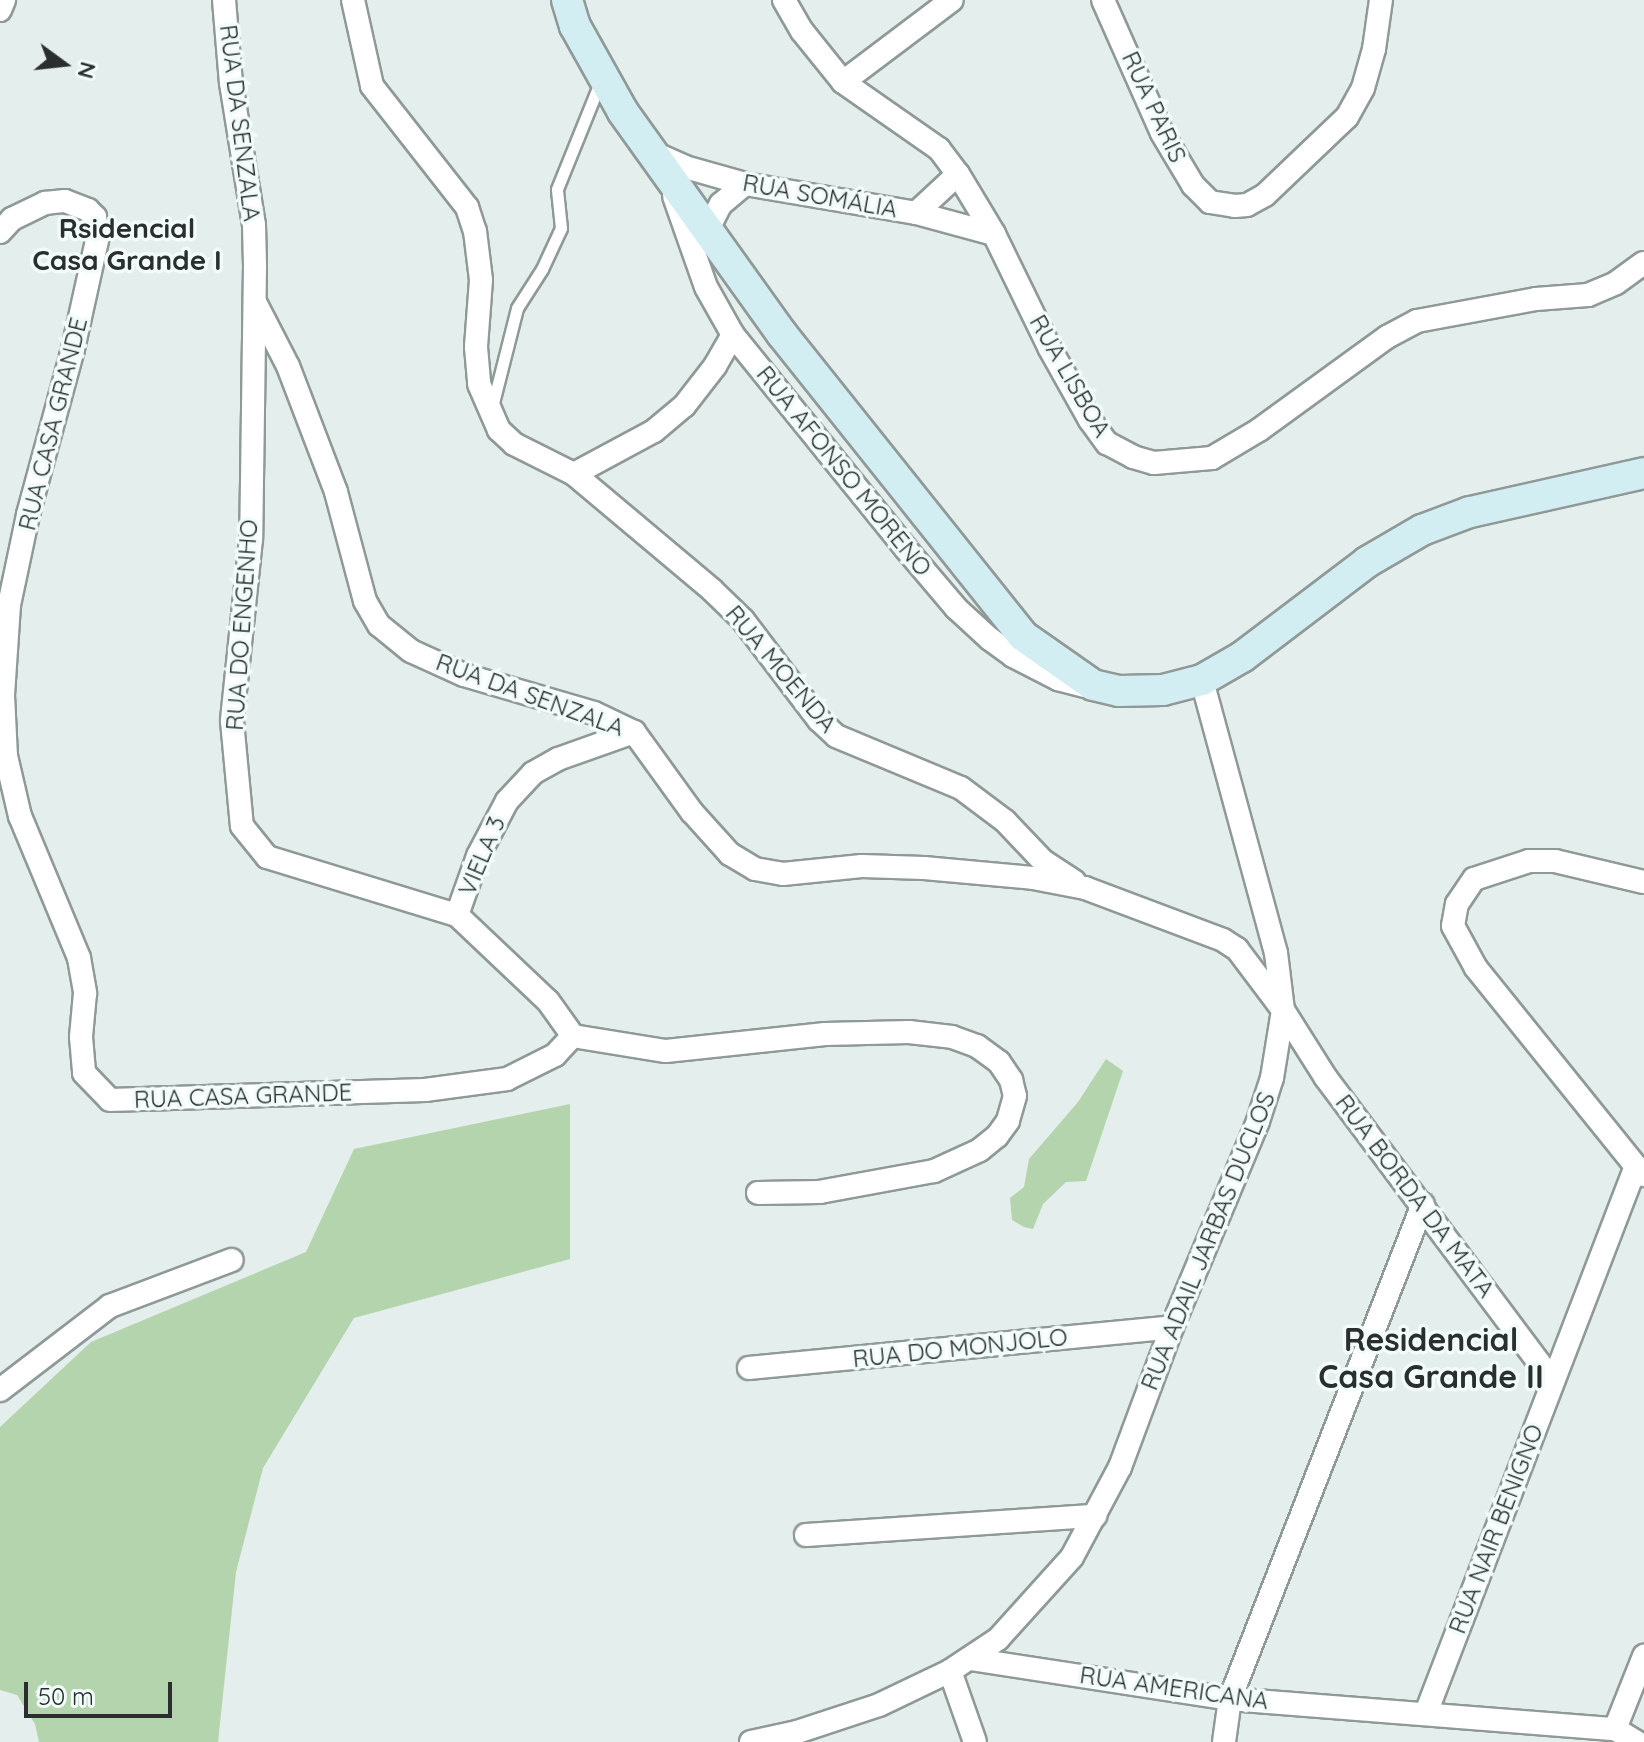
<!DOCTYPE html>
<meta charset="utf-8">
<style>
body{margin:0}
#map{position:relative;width:1644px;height:1742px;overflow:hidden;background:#e4eeec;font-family:Quicksand,sans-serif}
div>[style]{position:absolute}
.green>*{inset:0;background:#b3d4ac}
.roads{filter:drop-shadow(2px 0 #8f9997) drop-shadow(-2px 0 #8f9997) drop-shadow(0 2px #8f9997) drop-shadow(0 -2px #8f9997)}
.service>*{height:11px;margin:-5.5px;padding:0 5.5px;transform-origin:5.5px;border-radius:5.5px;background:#fff}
.minor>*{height:22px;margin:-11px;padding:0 11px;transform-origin:11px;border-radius:11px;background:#fff}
.secondary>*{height:30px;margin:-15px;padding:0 15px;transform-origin:15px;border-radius:15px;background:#d2eef2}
span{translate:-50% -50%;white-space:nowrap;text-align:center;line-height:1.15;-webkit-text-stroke:7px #f1fbfa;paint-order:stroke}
.street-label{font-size:24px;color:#2a2e2e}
.quarter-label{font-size:28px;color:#2a2e2e;font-weight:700}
.district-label{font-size:32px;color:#2a2e2e;font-weight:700}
.north{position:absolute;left:24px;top:24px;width:80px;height:80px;-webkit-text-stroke:6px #f1fbfa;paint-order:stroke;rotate:105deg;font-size:22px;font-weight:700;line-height:32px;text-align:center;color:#2a2e2e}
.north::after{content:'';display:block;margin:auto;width:28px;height:36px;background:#2a2e2e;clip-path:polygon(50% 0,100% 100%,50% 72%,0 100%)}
.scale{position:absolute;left:24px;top:1682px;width:148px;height:36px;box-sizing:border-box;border:4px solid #2a2e2e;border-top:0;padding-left:10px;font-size:24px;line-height:28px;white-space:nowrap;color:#2a2e2e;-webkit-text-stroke:6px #f1fbfa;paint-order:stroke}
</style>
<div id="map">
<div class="green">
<div style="clip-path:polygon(1106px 1059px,1123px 1071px,1086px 1181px,1066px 1182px,1043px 1204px,1033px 1229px,1024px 1227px,1012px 1220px,1010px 1198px,1024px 1187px,1029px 1159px,1078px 1102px)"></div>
<div style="clip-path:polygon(570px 1104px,570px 1259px,354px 1318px,263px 1468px,236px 1572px,218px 1742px,39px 1742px,35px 1724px,17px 1695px,0 1690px,0 1427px,91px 1342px,306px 1252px,354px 1149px)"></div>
</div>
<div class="roads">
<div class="service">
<div style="left:492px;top:407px;width:102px;rotate:-75.8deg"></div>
<div style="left:517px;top:308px;width:46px;rotate:-57.3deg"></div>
<div style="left:542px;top:269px;width:45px;rotate:-65.1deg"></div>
<div style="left:561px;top:228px;width:39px;rotate:-96deg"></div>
<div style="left:557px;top:189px;width:118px;rotate:-68deg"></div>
</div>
<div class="minor">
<div style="left:224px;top:0;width:83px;rotate:85.2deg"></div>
<div style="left:231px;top:83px;width:144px;rotate:80.8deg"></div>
<div style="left:254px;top:225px;width:41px;rotate:88.6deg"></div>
<div style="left:255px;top:266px;width:273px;rotate:90.8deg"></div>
<div style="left:251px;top:539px;width:183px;rotate:96deg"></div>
<div style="left:232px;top:721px;width:105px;rotate:84.6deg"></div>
<div style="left:242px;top:826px;width:40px;rotate:51deg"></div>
<div style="left:267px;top:857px;width:199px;rotate:17deg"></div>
<div style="left:457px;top:915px;width:125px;rotate:43.4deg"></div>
<div style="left:548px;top:1001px;width:43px;rotate:54.5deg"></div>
<div style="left:353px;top:0;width:88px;rotate:77.5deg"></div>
<div style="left:372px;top:86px;width:154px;rotate:51.9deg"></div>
<div style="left:467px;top:207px;width:25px;rotate:72deg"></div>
<div style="left:475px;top:231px;width:49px;rotate:83deg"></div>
<div style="left:481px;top:280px;width:67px;rotate:94.3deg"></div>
<div style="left:476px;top:347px;width:37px;rotate:85deg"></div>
<div style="left:479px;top:384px;width:50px;rotate:66.5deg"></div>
<div style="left:499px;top:430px;width:21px;rotate:43deg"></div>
<div style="left:514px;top:444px;width:67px;rotate:26.6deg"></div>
<div style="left:574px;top:474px;width:180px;rotate:40deg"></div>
<div style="left:712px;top:590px;width:43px;rotate:44.1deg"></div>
<div style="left:743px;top:620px;width:126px;rotate:52.8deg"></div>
<div style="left:819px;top:720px;width:23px;rotate:43deg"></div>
<div style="left:836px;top:736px;width:135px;rotate:22.6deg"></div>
<div style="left:961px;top:788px;width:55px;rotate:36.9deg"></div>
<div style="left:1005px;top:821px;width:55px;rotate:46.5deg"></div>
<div style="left:1043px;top:861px;width:37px;rotate:33deg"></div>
<div style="left:784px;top:0;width:36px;rotate:60deg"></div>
<div style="left:802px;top:31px;width:65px;rotate:51.2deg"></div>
<div style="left:843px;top:82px;width:117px;rotate:34.9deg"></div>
<div style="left:939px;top:149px;width:31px;rotate:53deg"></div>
<div style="left:958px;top:174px;width:70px;rotate:59deg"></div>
<div style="left:994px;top:234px;width:126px;rotate:64deg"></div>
<div style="left:1049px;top:347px;width:84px;rotate:60.7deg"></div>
<div style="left:1090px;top:420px;width:29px;rotate:54deg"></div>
<div style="left:1107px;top:443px;width:30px;rotate:28deg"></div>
<div style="left:1133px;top:457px;width:22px;rotate:16deg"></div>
<div style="left:1154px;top:463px;width:58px;rotate:-4.9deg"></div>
<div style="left:1212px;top:458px;width:55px;rotate:-30.8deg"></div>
<div style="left:1259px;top:430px;width:158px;rotate:-36deg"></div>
<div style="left:1387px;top:337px;width:34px;rotate:-28deg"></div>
<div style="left:1417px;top:321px;width:121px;rotate:-10.5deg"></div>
<div style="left:1536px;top:299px;width:52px;rotate:-4.4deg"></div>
<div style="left:1588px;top:295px;width:30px;rotate:-23deg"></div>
<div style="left:1616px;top:283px;width:34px;rotate:-36deg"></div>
<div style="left:1103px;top:0;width:145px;rotate:66.1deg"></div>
<div style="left:1162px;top:133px;width:61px;rotate:59.2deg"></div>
<div style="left:1193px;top:185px;width:24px;rotate:45deg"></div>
<div style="left:1210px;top:202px;width:25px;rotate:9deg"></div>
<div style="left:1235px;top:206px;width:12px;rotate:-5deg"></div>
<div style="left:1247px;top:205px;width:21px;rotate:-29deg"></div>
<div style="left:1265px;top:195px;width:113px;rotate:-43.6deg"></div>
<div style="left:1347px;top:117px;width:33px;rotate:-61deg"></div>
<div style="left:1363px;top:88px;width:41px;rotate:-74.2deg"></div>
<div style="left:1374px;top:49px;width:49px;rotate:-81.9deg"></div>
<div style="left:0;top:10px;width:11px;rotate:-68deg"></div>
<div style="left:843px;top:82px;width:136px;rotate:-37deg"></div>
<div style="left:654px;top:153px;width:34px;rotate:24deg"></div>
<div style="left:685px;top:167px;width:62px;rotate:15.8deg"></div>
<div style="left:745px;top:184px;width:173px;rotate:9.6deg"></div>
<div style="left:916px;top:213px;width:81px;rotate:15.1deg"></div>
<div style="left:674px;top:196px;width:96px;rotate:70.6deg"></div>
<div style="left:706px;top:287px;width:55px;rotate:60.6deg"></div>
<div style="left:733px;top:335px;width:275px;rotate:51deg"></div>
<div style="left:906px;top:549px;width:77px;rotate:49.7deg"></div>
<div style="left:956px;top:608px;width:46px;rotate:42.4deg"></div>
<div style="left:990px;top:639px;width:29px;rotate:36deg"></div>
<div style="left:1013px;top:656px;width:51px;rotate:27.1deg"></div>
<div style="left:1058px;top:679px;width:28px;rotate:15deg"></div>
<div style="left:916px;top:213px;width:57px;rotate:-42.9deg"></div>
<div style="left:707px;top:231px;width:30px;rotate:-63deg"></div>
<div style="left:721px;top:204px;width:31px;rotate:-40deg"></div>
<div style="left:0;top:232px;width:18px;rotate:-47deg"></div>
<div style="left:12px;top:219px;width:37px;rotate:-26deg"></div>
<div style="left:45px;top:203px;width:20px;rotate:-6deg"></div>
<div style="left:65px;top:201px;width:25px;rotate:21deg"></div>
<div style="left:88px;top:210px;width:10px;rotate:45deg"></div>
<div style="left:95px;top:217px;width:19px;rotate:81deg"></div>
<div style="left:98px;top:236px;width:116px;rotate:102.5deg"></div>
<div style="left:73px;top:349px;width:172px;rotate:105.2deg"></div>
<div style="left:28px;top:515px;width:92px;rotate:101.9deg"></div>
<div style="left:9px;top:605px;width:90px;rotate:93.8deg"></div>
<div style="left:3px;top:695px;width:61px;rotate:87.2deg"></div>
<div style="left:6px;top:756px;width:62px;rotate:76.9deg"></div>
<div style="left:20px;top:816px;width:154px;rotate:67.4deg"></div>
<div style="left:79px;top:958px;width:36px;rotate:80deg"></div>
<div style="left:85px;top:993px;width:44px;rotate:95.2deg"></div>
<div style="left:81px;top:1037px;width:36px;rotate:85deg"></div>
<div style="left:84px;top:1073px;width:37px;rotate:46deg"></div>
<div style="left:110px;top:1100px;width:315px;rotate:-1.8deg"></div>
<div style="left:425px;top:1090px;width:83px;rotate:-7.6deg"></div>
<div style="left:507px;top:1079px;width:54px;rotate:-26.6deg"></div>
<div style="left:555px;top:1055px;width:26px;rotate:-47deg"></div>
<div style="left:256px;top:304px;width:70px;rotate:62.7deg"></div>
<div style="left:288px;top:366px;width:135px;rotate:69.1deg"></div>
<div style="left:336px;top:492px;width:113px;rotate:75.1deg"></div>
<div style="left:365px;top:601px;width:28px;rotate:60deg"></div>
<div style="left:379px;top:625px;width:41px;rotate:39.1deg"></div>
<div style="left:411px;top:651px;width:58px;rotate:24.4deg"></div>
<div style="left:464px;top:675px;width:135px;rotate:16.3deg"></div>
<div style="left:594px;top:713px;width:44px;rotate:25.4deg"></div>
<div style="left:634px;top:732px;width:99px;rotate:54.1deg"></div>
<div style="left:692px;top:812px;width:57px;rotate:47.9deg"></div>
<div style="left:730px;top:854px;width:29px;rotate:31deg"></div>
<div style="left:755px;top:869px;width:28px;rotate:10deg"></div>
<div style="left:783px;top:874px;width:79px;rotate:-5.8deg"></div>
<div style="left:862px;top:866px;width:62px;rotate:1.8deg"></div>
<div style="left:924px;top:868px;width:109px;rotate:5.2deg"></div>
<div style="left:1033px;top:878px;width:53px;rotate:10.9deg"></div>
<div style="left:1085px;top:888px;width:147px;rotate:20.6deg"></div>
<div style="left:1223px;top:940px;width:17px;rotate:33deg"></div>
<div style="left:1237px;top:949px;width:76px;rotate:53deg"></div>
<div style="left:1283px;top:1010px;width:80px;rotate:57.7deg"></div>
<div style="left:1326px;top:1078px;width:377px;rotate:53.2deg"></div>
<div style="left:574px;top:474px;width:91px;rotate:-28.3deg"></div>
<div style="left:654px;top:431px;width:39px;rotate:-40deg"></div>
<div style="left:684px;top:406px;width:51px;rotate:-52.2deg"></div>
<div style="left:715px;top:366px;width:36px;rotate:-60deg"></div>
<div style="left:457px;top:915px;width:63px;rotate:-70.4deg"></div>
<div style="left:478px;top:856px;width:62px;rotate:-62.2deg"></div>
<div style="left:507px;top:801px;width:38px;rotate:-47deg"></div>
<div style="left:533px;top:773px;width:29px;rotate:-29deg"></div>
<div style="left:558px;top:759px;width:81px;rotate:-19.6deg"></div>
<div style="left:573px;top:1036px;width:94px;rotate:9.2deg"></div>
<div style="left:666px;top:1051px;width:160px;rotate:-6.1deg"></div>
<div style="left:825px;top:1034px;width:84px;rotate:-1.4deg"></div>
<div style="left:909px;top:1032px;width:43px;rotate:6.6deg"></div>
<div style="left:952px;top:1037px;width:27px;rotate:20deg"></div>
<div style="left:977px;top:1046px;width:27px;rotate:36deg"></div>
<div style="left:999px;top:1062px;width:22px;rotate:56deg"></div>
<div style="left:1011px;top:1080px;width:16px;rotate:76deg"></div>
<div style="left:1015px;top:1096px;width:26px;rotate:106deg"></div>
<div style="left:1008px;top:1121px;width:19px;rotate:126deg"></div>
<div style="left:997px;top:1136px;width:22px;rotate:141deg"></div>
<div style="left:980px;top:1150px;width:51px;rotate:155.5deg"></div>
<div style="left:934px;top:1171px;width:116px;rotate:169.6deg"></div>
<div style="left:820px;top:1192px;width:62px;rotate:179.1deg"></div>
<div style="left:1643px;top:1175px;width:266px;rotate:-128.9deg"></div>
<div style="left:1476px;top:968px;width:48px;rotate:-118.7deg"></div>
<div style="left:1453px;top:926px;width:22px;rotate:-80deg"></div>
<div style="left:1457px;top:904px;width:30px;rotate:-56deg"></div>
<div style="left:1474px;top:879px;width:58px;rotate:-18.1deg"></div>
<div style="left:1529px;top:861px;width:26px"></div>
<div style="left:1555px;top:861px;width:91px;rotate:13.3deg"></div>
<div style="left:749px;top:1368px;width:425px;rotate:-5.5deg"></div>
<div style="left:0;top:1390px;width:138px;rotate:-37.4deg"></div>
<div style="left:110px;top:1306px;width:130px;rotate:-20.7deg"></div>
<div style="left:806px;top:1535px;width:290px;rotate:-3.8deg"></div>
<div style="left:970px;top:1659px;width:263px;rotate:8.7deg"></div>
<div style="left:1230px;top:1699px;width:386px;rotate:4.5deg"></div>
<div style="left:1615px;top:1729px;width:26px;rotate:31deg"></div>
<div style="left:950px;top:1671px;width:75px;rotate:70.6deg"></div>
<div style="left:1426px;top:1713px;width:586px;rotate:-69deg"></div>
<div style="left:1615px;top:1729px;width:79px;rotate:-68.3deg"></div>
<div style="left:751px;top:1742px;width:47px;rotate:-12.3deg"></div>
<div style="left:797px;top:1732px;width:86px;rotate:-18.2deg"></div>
<div style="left:879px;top:1705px;width:79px;rotate:-25.6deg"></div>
<div style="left:950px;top:1671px;width:58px;rotate:-33.7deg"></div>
<div style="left:998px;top:1639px;width:110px;rotate:-47.9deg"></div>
<div style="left:1072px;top:1557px;width:102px;rotate:-61.9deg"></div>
<div style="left:1120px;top:1467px;width:149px;rotate:-69.6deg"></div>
<div style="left:1172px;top:1327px;width:223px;rotate:-67.3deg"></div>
<div style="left:1258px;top:1121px;width:45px;rotate:-72deg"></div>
<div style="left:1272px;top:1078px;width:69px;rotate:-80.8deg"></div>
<div style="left:1283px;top:1010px;width:57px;rotate:-97deg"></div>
<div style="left:1276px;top:953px;width:283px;rotate:-105.2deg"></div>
<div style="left:1224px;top:1742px;width:43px;rotate:-82.1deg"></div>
<div style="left:1230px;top:1699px;width:531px;rotate:-68.7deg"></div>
</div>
<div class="secondary">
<div style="left:567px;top:0;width:27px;rotate:73deg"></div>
<div style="left:575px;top:26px;width:98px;rotate:60.8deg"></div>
<div style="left:623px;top:112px;width:273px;rotate:54.4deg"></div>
<div style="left:782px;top:334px;width:386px;rotate:51.4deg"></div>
<div style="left:1023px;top:636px;width:85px;rotate:35deg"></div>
<div style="left:1093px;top:685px;width:27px;rotate:13deg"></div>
<div style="left:1119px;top:691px;width:44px;rotate:-1.3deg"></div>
<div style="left:1163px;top:690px;width:40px;rotate:-14.4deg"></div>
<div style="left:1202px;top:680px;width:46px;rotate:-29.9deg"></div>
<div style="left:1242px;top:657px;width:157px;rotate:-37.2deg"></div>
<div style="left:1367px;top:562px;width:64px;rotate:-30.2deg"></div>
<div style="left:1422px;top:530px;width:51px;rotate:-20.6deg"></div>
<div style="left:1470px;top:512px;width:178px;rotate:-12.6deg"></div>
</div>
</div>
<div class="street-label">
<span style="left:1154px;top:107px;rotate:65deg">RUA PARIS</span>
<span style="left:240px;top:123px;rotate:83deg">RUA DA SENZALA</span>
<span style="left:820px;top:196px;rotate:10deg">RUA SOMÁLIA</span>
<span style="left:1070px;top:376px;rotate:60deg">RUA LISBOA</span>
<span style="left:53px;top:424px;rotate:-76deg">RUA CASA GRANDE</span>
<span style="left:844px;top:471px;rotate:51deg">RUA AFONSO MORENO</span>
<span style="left:242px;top:625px;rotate:-86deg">RUA DO ENGENHO</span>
<span style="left:781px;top:669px;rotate:50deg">RUA MOENDA</span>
<span style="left:530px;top:695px;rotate:20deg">RUA DA SENZALA</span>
<span style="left:482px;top:856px;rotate:-67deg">VIELA 3</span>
<span style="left:243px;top:1096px;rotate:-2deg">RUA CASA GRANDE</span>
<span style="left:1415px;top:1196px;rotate:53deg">RUA BORDA DA MATA</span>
<span style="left:1208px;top:1241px;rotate:-68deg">RUA ADAIL JARBAS DUCLOS</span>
<span style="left:960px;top:1348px;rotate:-6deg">RUA DO MONJOLO</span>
<span style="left:1496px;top:1529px;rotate:-69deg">RUA NAIR BENIGNO</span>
<span style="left:1174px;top:1688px;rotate:8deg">RUA AMERICANA</span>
</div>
<div class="quarter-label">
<span style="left:127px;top:244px">Rsidencial<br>Casa Grande I</span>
</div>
<div class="district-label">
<span style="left:1431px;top:1358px">Residencial<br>Casa Grande II</span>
</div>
<div class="north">N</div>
<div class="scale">50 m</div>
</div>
